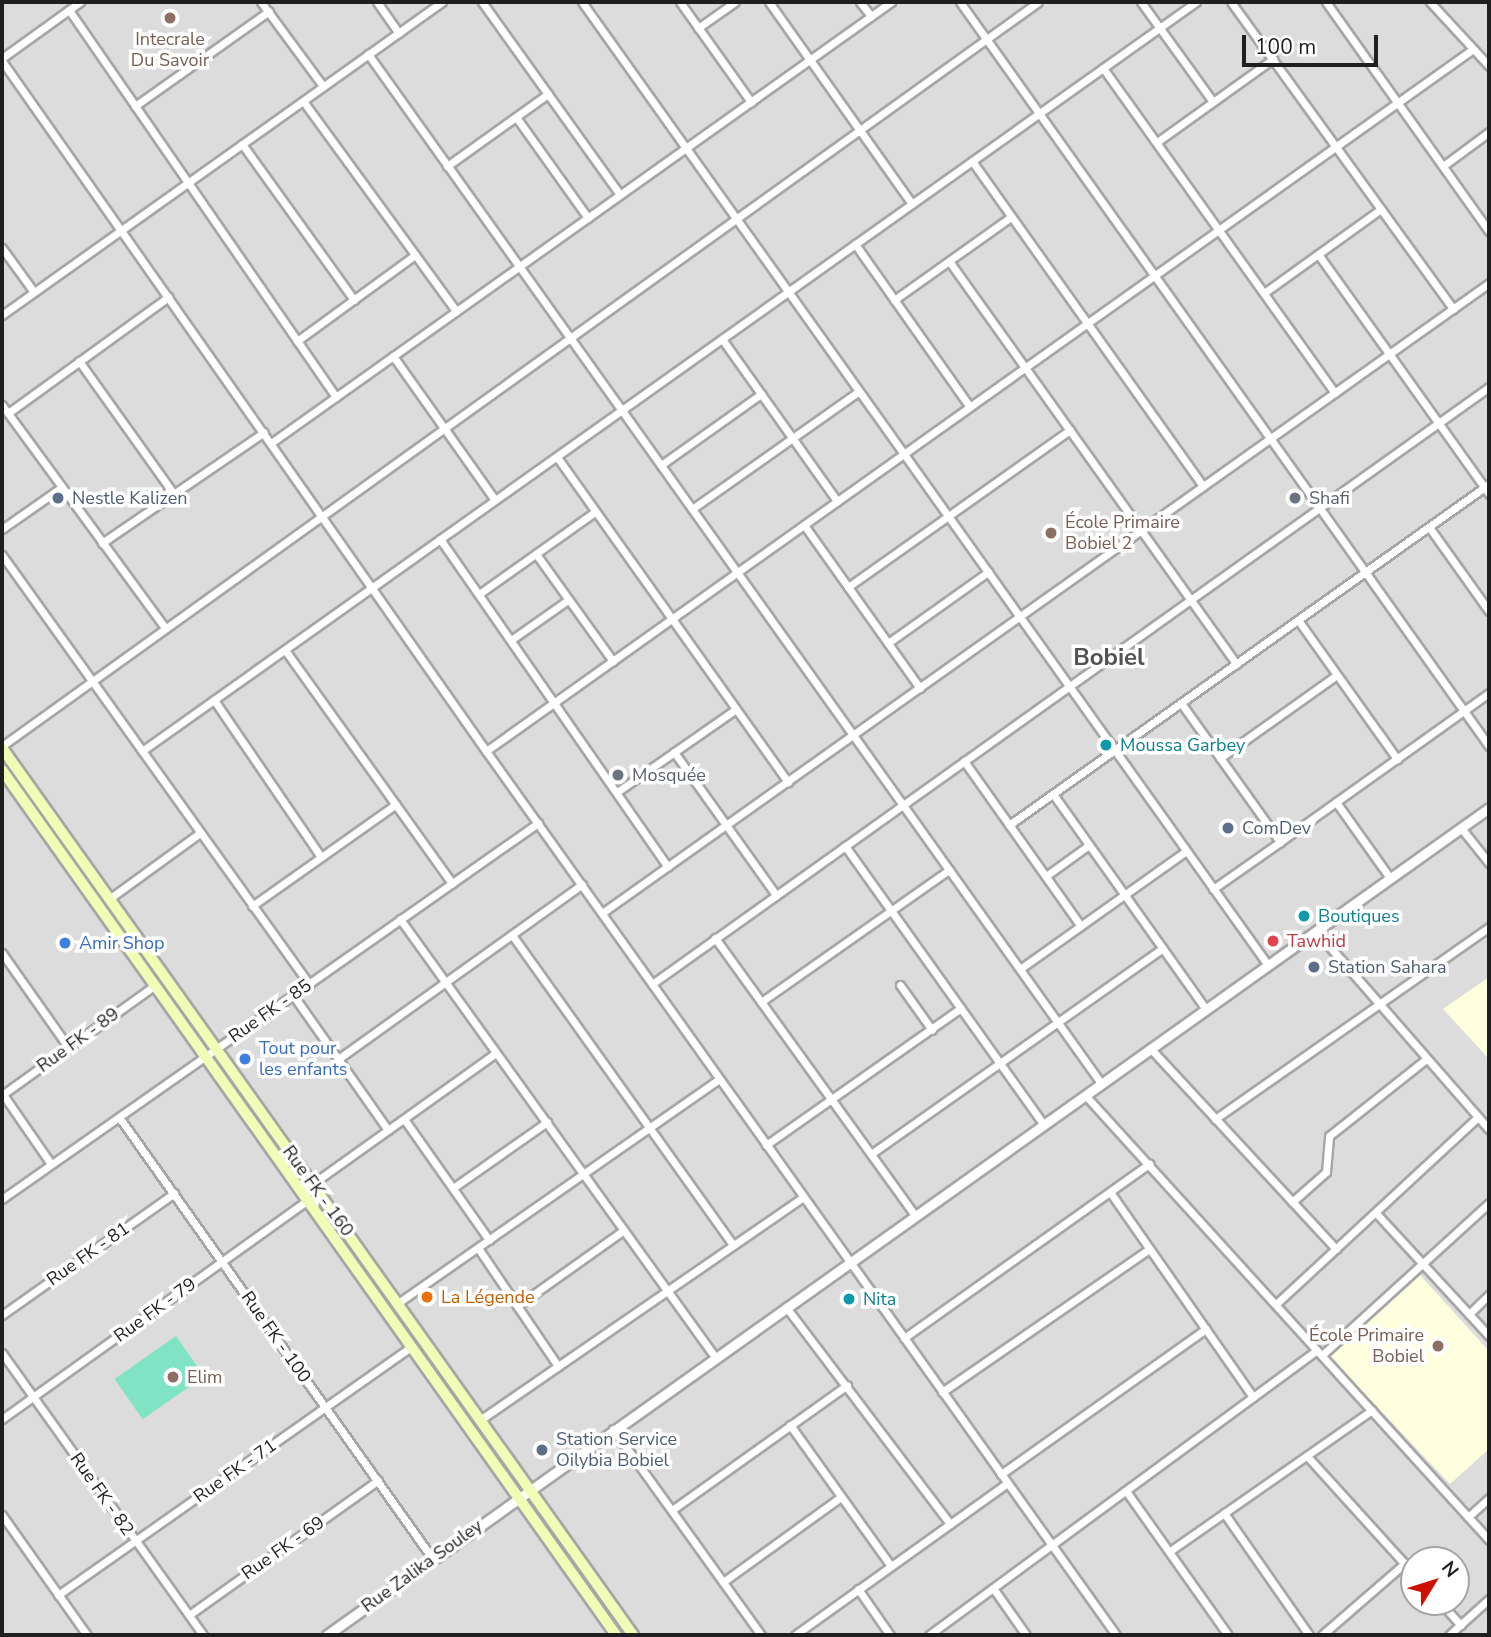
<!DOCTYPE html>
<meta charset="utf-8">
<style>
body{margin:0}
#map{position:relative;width:1491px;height:1637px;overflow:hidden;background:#f0ede5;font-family:"Nunito Sans",sans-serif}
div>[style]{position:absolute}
.residential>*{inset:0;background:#dddcdc}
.education>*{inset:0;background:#fdffdf}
.pitch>*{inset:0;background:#7fe3c4;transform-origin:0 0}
.roads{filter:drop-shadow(2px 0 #a6a6a6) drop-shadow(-2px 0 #a6a6a6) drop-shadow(0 2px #a6a6a6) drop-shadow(0 -2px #a6a6a6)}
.minor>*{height:7px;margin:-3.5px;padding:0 3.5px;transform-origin:3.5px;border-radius:3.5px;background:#fff}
.tertiary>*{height:9px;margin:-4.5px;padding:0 4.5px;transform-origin:4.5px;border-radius:4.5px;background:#fff}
.secondary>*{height:10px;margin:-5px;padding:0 5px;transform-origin:5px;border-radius:5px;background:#f3fcb6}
.dots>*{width:19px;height:19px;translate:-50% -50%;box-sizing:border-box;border:4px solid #fff;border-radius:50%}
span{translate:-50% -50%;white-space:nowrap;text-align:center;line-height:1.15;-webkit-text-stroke:7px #fff;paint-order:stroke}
.education-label{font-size:18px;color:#785e54}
.left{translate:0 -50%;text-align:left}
.right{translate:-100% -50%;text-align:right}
.service-label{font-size:18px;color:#4e5e75}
.worship-label{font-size:18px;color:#5b616d}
.culture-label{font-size:18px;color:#0d838f}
.health-label{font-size:18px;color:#be3a42}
.shop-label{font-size:18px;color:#366cbe}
.street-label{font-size:18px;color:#1f1f1f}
.food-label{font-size:18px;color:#c56008}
.district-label{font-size:24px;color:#525252;font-weight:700}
.frame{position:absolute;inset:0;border:4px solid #1f1f1f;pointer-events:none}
.north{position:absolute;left:1400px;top:1546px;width:70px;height:70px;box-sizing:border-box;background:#fff;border:2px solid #a5a5a5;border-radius:50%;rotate:52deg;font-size:19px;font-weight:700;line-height:28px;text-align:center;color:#1f1f1f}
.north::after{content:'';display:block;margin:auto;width:24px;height:32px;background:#ce1000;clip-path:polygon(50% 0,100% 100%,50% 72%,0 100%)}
.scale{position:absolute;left:1242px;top:35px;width:136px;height:32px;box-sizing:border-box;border:4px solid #1f1f1f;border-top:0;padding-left:9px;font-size:21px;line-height:24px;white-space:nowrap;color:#1f1f1f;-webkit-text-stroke:5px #fff;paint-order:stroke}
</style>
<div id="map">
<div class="residential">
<div style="clip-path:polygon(evenodd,2px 2px,1489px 2px,1489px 1635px,2px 1635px,2px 2px,1414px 1560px,1456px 1560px,1456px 1602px,1414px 1602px,1414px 1560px)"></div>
</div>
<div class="education">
<div style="clip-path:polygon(1489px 977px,1489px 1059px,1443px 1009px)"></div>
<div style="clip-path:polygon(1420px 1275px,1489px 1351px,1489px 1449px,1450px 1484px,1329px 1356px)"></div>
</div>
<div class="pitch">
<div style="left:176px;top:1336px;width:49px;height:75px;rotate:55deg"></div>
</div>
<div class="roads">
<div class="minor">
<div style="left:261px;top:2px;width:104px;rotate:53.6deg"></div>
<div style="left:377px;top:2px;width:38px;rotate:55deg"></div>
<div style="left:482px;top:2px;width:237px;rotate:54.4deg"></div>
<div style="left:582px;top:2px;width:1182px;rotate:54.54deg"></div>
<div style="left:680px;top:2px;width:123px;rotate:54.6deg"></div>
<div style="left:769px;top:2px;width:247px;rotate:54.7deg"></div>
<div style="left:860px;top:2px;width:18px;rotate:52deg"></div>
<div style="left:960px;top:2px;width:913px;rotate:54.59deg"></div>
<div style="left:1141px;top:2px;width:123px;rotate:54.2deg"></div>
<div style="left:1231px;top:2px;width:379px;rotate:54.1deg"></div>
<div style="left:1326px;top:2px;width:281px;rotate:54.6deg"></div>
<div style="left:1430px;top:2px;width:87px;rotate:47.3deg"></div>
<div style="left:69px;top:10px;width:470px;rotate:55.4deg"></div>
<div style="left:698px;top:28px;width:45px;rotate:-35.1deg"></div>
<div style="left:368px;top:54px;width:1263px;rotate:54.54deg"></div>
<div style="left:2px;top:58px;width:96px;rotate:-35.7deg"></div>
<div style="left:2px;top:61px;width:843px;rotate:54.95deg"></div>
<div style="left:486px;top:751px;width:1086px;rotate:54.52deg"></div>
<div style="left:1103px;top:68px;width:399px;rotate:54.5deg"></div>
<div style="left:303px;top:101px;width:260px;rotate:53.9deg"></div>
<div style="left:135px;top:106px;width:164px;rotate:-35.3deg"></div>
<div style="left:516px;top:117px;width:124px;rotate:54.5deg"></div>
<div style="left:1157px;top:142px;width:143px;rotate:-35.6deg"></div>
<div style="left:242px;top:144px;width:192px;rotate:54.3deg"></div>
<div style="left:972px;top:161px;width:399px;rotate:54.6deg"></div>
<div style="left:447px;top:166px;width:124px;rotate:-35.5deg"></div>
<div style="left:1443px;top:166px;width:57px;rotate:-36.5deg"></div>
<div style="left:855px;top:244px;width:199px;rotate:54.8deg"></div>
<div style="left:2px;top:248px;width:54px;rotate:54deg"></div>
<div style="left:1318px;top:254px;width:295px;rotate:54.5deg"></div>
<div style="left:949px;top:261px;width:495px;rotate:54.5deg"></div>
<div style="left:1264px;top:293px;width:144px;rotate:-35.7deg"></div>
<div style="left:894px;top:300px;width:143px;rotate:-35.4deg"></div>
<div style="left:2px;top:315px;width:540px;rotate:-35.43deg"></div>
<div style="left:722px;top:339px;width:199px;rotate:54.6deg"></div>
<div style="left:297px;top:341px;width:146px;rotate:-36.1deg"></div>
<div style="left:393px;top:356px;width:176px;rotate:54.7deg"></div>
<div style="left:79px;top:361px;width:163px;rotate:54.5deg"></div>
<div style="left:2px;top:405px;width:276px;rotate:53.8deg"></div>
<div style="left:8px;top:413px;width:198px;rotate:-35.9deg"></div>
<div style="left:271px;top:443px;width:761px;rotate:-35.42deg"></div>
<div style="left:557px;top:457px;width:399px;rotate:54.6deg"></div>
<div style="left:661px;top:465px;width:123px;rotate:-35.4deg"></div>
<div style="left:692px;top:509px;width:204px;rotate:-35.2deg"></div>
<div style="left:804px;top:525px;width:200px;rotate:54.6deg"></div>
<div style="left:1429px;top:527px;width:103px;rotate:54.5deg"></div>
<div style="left:2px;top:529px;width:73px;rotate:-35deg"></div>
<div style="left:440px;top:539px;width:399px;rotate:55.2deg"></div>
<div style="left:102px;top:543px;width:196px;rotate:-34.4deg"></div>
<div style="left:536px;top:554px;width:132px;rotate:54.3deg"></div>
<div style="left:2px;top:555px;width:528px;rotate:54.41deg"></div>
<div style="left:848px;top:587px;width:272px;rotate:-35.3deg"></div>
<div style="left:479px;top:594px;width:142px;rotate:-35.3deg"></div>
<div style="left:1298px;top:620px;width:171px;rotate:54.5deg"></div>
<div style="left:511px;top:640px;width:70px;rotate:-35.1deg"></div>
<div style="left:888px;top:643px;width:123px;rotate:-35.4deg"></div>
<div style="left:285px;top:650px;width:287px;rotate:54.4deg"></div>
<div style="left:214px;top:700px;width:190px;rotate:55.7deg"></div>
<div style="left:1181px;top:703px;width:171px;rotate:54.5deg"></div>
<div style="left:1280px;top:842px;width:257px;rotate:-35.5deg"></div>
<div style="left:2px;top:746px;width:1275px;rotate:-35.68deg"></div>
<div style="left:142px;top:751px;width:1293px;rotate:-35.4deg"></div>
<div style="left:486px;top:751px;width:1211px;rotate:-35.42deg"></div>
<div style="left:674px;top:752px;width:176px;rotate:54.5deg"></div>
<div style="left:1220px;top:758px;width:143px;rotate:-35.4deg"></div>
<div style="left:964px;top:761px;width:202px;rotate:54.7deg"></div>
<div style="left:617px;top:792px;width:145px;rotate:-34.9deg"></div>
<div style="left:1053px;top:794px;width:264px;rotate:54.6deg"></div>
<div style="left:1336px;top:802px;width:93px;rotate:54.6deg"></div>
<div style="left:1009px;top:825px;width:589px;rotate:-35.39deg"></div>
<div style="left:1461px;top:828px;width:45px;rotate:51.3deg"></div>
<div style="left:845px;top:846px;width:341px;rotate:54.5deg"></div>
<div style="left:1046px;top:876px;width:53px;rotate:-35.8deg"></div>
<div style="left:1213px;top:889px;width:82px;rotate:-35deg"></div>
<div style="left:109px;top:899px;width:112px;rotate:-36deg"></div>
<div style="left:252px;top:906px;width:176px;rotate:-35.3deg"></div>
<div style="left:602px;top:913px;width:1088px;rotate:-35.38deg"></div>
<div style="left:400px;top:919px;width:540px;rotate:54.28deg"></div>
<div style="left:1316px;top:931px;width:263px;rotate:48.9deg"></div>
<div style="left:512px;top:935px;width:381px;rotate:54.5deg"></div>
<div style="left:715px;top:938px;width:342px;rotate:54.2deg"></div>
<div style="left:2px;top:953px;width:115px;rotate:54.9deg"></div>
<div style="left:1020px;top:969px;width:204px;rotate:-35.4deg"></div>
<div style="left:652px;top:984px;width:1028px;rotate:-35.5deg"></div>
<div style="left:900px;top:985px;width:55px;rotate:54.6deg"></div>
<div style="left:293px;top:995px;width:165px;rotate:54.9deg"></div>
<div style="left:761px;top:1002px;width:230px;rotate:-35.1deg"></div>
<div style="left:1150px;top:1048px;width:274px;rotate:47.2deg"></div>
<div style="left:338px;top:1059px;width:300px;rotate:-35.6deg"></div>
<div style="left:2px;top:1093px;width:86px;rotate:55.4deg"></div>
<div style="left:2px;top:1095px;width:188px;rotate:-35.7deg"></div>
<div style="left:1085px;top:1095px;width:601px;rotate:47.76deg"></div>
<div style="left:119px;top:1117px;width:541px;rotate:54.63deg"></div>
<div style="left:404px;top:1119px;width:148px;rotate:54.9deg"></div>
<div style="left:1215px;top:1119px;width:335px;rotate:-35deg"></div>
<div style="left:766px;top:1145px;width:238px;rotate:-35.1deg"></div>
<div style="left:871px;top:1154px;width:357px;rotate:-35.2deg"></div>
<div style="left:453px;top:1188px;width:115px;rotate:-35.1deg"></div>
<div style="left:301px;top:1192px;width:239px;rotate:-35.5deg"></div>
<div style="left:1110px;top:1192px;width:250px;rotate:55.1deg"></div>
<div style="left:2px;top:1199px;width:655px;rotate:-35.05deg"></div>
<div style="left:1292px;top:1202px;width:45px;rotate:-41.4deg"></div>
<div style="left:1326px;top:1172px;width:36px;rotate:-85deg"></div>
<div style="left:1329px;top:1136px;width:124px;rotate:-38.4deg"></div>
<div style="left:1376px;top:1213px;width:167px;rotate:47.4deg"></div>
<div style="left:478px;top:1248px;width:143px;rotate:55.9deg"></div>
<div style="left:398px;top:1303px;width:391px;rotate:-34.9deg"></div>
<div style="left:1276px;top:1304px;width:275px;rotate:-42.8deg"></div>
<div style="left:517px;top:1306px;width:131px;rotate:-35.4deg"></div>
<div style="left:786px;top:1307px;width:272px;rotate:52.9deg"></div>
<div style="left:1469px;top:1314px;width:28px;rotate:-44deg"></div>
<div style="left:2px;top:1315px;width:211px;rotate:-35.3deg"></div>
<div style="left:904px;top:1338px;width:301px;rotate:-35.4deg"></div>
<div style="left:2px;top:1353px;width:346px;rotate:54.5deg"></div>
<div style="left:1322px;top:1355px;width:226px;rotate:-42.3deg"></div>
<div style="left:942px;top:1392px;width:252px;rotate:-34.6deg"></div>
<div style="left:2px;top:1419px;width:375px;rotate:-35.6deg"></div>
<div style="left:480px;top:1420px;width:393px;rotate:-34.6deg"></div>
<div style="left:790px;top:1425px;width:173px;rotate:54.4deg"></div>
<div style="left:613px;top:1429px;width:254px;rotate:54.3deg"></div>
<div style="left:1307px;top:1456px;width:159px;rotate:47.8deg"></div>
<div style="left:1001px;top:1474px;width:251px;rotate:-35.3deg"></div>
<div style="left:1126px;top:1491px;width:176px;rotate:54.7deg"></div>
<div style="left:672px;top:1510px;width:215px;rotate:-35.5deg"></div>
<div style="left:1224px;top:1513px;width:149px;rotate:55.1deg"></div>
<div style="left:2px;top:1515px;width:147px;rotate:54.7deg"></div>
<div style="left:1468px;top:1517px;width:28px;rotate:-42deg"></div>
<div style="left:1170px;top:1551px;width:246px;rotate:-34.9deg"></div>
<div style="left:723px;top:1582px;width:145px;rotate:-35.8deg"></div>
<div style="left:993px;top:1588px;width:57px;rotate:54.9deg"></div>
<div style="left:858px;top:1589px;width:56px;rotate:55.2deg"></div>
<div style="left:58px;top:1595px;width:431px;rotate:-35.1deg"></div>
<div style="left:1440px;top:1602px;width:31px;rotate:48deg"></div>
<div style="left:189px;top:1615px;width:232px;rotate:-35.5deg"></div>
<div style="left:795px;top:1635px;width:261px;rotate:-35.6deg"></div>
<div style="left:929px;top:1635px;width:481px;rotate:-36.3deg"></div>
<div style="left:1322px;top:1635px;width:110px;rotate:-40.9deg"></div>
<div style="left:1449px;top:1635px;width:54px;rotate:-42deg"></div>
</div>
<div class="tertiary">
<div style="left:327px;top:1635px;width:1426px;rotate:-35.44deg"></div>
</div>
<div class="secondary">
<div style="left:2px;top:748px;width:1089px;rotate:54.57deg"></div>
<div style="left:2px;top:770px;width:1061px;rotate:54.63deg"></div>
</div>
</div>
<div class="dots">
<div style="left:170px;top:18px;background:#8d6e63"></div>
<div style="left:58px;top:498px;background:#5c6f8a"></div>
<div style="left:1295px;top:498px;background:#6b7280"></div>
<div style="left:1051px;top:533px;background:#8d6e63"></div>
<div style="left:1106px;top:745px;background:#0f9aa8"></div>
<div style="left:618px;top:775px;background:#6b7280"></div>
<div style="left:1228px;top:828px;background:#5c6f8a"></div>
<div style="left:1304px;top:916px;background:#0f9aa8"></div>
<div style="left:1273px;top:941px;background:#e0444e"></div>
<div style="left:65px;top:943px;background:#3f7fe0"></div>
<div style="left:1314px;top:967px;background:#5c6f8a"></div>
<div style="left:245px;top:1059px;background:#3f7fe0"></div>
<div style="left:427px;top:1297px;background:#e8710a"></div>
<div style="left:849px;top:1299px;background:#0f9aa8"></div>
<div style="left:1438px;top:1346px;background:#8d6e63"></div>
<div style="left:173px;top:1377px;background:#8d6e63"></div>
<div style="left:542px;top:1450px;background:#5c6f8a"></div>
</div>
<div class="education-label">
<span style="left:170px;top:50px">Intecrale<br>Du Savoir</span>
<span class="left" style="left:1065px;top:533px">École Primaire<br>Bobiel 2</span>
<span class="right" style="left:1424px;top:1346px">École Primaire<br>Bobiel</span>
<span class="left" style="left:187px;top:1377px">Elim</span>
</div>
<div class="service-label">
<span class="left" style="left:72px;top:498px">Nestle Kalizen</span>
<span class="left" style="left:1242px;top:828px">ComDev</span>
<span class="left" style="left:1328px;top:967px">Station Sahara</span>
<span class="left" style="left:556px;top:1450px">Station Service<br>Oilybia Bobiel</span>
</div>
<div class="worship-label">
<span class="left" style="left:1309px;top:498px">Shafi</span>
<span class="left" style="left:632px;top:775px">Mosquée</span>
</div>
<div class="culture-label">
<span class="left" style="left:1120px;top:745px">Moussa Garbey</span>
<span class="left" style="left:1318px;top:916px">Boutiques</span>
<span class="left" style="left:863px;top:1299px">Nita</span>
</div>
<div class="health-label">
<span class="left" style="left:1287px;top:941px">Tawhid</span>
</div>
<div class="shop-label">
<span class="left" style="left:79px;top:943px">Amir Shop</span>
<span class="left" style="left:259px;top:1059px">Tout pour<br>les enfants</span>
</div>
<div class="street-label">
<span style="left:270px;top:1011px;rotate:-35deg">Rue FK - 85</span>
<span style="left:78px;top:1040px;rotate:-36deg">Rue FK - 89</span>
<span style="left:318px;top:1191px;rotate:54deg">Rue FK - 160</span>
<span style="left:88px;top:1254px;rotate:-35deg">Rue FK - 81</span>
<span style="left:155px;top:1310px;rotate:-36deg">Rue FK - 79</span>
<span style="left:276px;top:1337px;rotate:55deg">Rue FK - 100</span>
<span style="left:235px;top:1471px;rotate:-35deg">Rue FK - 71</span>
<span style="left:102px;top:1494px;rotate:55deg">Rue FK - 82</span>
<span style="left:283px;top:1548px;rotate:-35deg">Rue FK - 69</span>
<span style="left:422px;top:1566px;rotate:-36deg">Rue Zalika Souley</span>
</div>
<div class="food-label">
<span class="left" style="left:441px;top:1297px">La Légende</span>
</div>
<div class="district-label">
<span style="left:1109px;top:658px">Bobiel</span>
</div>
<div class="frame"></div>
<div class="north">N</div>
<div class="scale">100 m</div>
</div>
